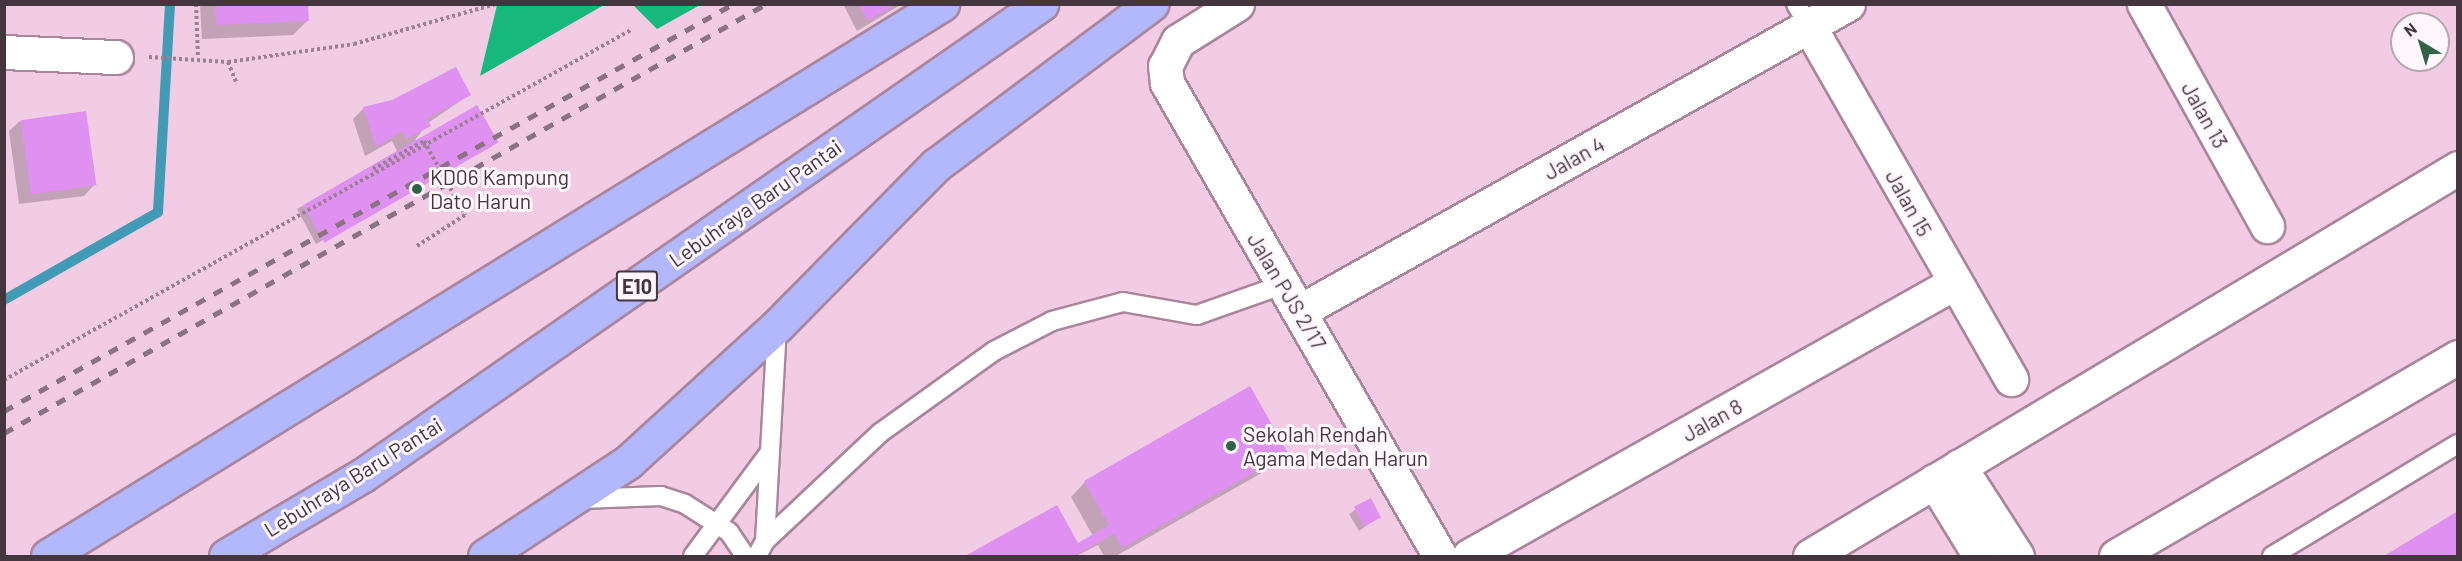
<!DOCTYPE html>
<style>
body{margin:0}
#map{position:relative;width:2462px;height:561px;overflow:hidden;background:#f2cbe4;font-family:Barlow,sans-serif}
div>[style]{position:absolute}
.forest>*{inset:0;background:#16b97b}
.shadow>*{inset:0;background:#0003}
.stream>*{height:10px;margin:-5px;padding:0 5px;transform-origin:5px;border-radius:5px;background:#429bb5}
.building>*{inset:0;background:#de91f0;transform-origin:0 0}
.path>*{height:4px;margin-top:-2px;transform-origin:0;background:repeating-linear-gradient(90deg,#9b8091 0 3px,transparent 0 6px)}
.roads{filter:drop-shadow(2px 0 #aa869d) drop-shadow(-2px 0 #aa869d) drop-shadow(0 2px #aa869d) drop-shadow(0 -2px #aa869d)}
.lane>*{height:18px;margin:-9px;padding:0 9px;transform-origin:9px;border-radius:9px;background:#fff}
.street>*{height:33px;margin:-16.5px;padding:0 16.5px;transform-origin:16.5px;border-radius:16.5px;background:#fff}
.highway>*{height:33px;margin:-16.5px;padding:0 16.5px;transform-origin:16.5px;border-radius:16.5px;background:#b2b8fb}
.rail>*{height:4.5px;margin-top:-2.25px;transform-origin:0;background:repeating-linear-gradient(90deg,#8a7282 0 10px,transparent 0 20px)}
.path-bridge>*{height:4px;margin-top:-2px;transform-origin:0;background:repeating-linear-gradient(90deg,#9b8091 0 3px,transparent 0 6px)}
.dots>*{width:16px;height:16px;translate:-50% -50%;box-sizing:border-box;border:3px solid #fff7fc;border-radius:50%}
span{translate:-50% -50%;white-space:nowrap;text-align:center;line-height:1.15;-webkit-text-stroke:6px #fff7fc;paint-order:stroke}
.shield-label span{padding:2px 4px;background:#fff7fc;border:2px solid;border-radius:4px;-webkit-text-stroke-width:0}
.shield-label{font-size:20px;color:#44353f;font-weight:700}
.street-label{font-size:21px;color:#44353f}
.poi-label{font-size:21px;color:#44353f}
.left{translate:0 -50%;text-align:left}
.frame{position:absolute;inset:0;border:6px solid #44353f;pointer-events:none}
.north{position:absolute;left:2390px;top:12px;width:60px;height:60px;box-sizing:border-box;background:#fff7fc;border:2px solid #b4a9b0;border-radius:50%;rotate:322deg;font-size:16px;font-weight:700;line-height:24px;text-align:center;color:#44353f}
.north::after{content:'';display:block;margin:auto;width:21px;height:27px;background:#2f6449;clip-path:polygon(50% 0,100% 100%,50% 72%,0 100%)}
</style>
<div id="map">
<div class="forest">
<div style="clip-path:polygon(497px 5px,497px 4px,604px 5px,480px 76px)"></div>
<div style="clip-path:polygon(633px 5px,700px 5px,657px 29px)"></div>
</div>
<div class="shadow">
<div style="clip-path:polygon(200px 4px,307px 4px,308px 20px,293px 35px,202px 39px)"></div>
<div style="clip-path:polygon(843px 4px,902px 4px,857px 31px)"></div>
<div style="clip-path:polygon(469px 95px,428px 123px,415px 140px,496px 142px,491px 147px,316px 244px,297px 209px,397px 151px,392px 141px,365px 156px,353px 119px,363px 109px)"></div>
<div style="clip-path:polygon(20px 121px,94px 185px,84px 196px,19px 204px,9px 131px)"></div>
<div style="clip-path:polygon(1286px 452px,1272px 467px,1116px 556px,1104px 556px,1098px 545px,1076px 556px,968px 556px,1057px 507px,1078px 545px,1093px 536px,1071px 497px,1085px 482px)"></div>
<div style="clip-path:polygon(1370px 500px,1379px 517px,1359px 531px,1349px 514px)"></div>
<div style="clip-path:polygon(2458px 512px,2458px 556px,2387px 556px)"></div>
</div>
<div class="stream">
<div style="left:4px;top:300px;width:177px;rotate:-29.7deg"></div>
<div style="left:158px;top:212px;width:208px;rotate:-86.7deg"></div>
</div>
<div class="building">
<div style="clip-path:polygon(215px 4px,308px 4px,309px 21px,216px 25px)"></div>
<div style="clip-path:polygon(858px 4px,897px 4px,868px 21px)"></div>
<div style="clip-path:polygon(456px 67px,471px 95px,427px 119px,431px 126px,407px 139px,403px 131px,376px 147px,363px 107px,392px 100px)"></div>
<div style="left:477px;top:105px;width:43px;height:201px;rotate:60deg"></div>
<div style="left:86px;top:111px;width:75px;height:66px;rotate:82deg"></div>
<div style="clip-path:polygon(1250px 386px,1288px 453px,1122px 548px,1114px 534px,1074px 556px,965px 556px,1057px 505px,1078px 543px,1109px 525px,1084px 481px)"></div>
<div style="left:1371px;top:498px;width:22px;height:19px;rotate:63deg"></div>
<div style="clip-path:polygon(2458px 511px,2458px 556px,2384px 556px)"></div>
</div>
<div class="path">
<div style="left:196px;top:4px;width:54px;rotate:87.9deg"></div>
<div style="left:149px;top:57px;width:79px;rotate:3.6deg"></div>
<div style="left:228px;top:62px;width:127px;rotate:-8.1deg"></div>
<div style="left:354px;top:44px;width:147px;rotate:-15.8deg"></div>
<div style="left:228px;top:62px;width:24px;rotate:68deg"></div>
<div style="left:373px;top:169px;width:58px;rotate:-28.8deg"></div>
<div style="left:417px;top:246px;width:57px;rotate:-32.9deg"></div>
<div style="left:4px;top:380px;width:718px;rotate:-29.17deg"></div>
</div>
<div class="roads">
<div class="lane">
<div style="left:1796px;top:4px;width:26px;rotate:59deg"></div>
<div style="left:581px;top:499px;width:80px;rotate:-2.1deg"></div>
<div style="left:661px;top:496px;width:25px;rotate:18deg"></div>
<div style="left:685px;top:504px;width:52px;rotate:32.5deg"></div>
<div style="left:729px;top:532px;width:29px;rotate:56deg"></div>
<div style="left:765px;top:541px;width:215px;rotate:-86.8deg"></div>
<div style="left:693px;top:556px;width:129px;rotate:-53.5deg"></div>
<div style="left:757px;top:556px;width:17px;rotate:-62deg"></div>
<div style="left:765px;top:541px;width:158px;rotate:-43.2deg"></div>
<div style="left:880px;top:433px;width:140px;rotate:-35.7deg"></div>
<div style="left:994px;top:351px;width:65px;rotate:-27.3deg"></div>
<div style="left:1052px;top:321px;width:73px;rotate:-15deg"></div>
<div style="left:1123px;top:302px;width:75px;rotate:10deg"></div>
<div style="left:1197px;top:315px;width:90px;rotate:-19.4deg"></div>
<div style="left:2272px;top:556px;width:217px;rotate:-31.1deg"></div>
</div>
<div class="street">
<div style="left:1237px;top:4px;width:70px;rotate:147.9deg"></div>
<div style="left:1178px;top:41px;width:28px;rotate:117deg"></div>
<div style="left:1165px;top:66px;width:17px;rotate:83deg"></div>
<div style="left:1167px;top:83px;width:546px;rotate:60.01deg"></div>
<div style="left:2144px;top:4px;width:254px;rotate:61deg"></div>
<div style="left:1809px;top:26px;width:407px;rotate:60.2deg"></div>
<div style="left:4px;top:52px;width:112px;rotate:2.6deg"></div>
<div style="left:1300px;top:311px;width:628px;rotate:-29.26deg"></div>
<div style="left:1959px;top:466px;width:107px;rotate:57.2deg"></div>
<div style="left:1934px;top:481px;width:88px;rotate:58.5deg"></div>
<div style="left:1469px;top:556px;width:557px;rotate:-29.37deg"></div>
<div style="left:1810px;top:556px;width:755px;rotate:-30.91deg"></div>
<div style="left:2116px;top:556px;width:396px;rotate:-30.2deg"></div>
</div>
<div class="highway">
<div style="left:48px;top:556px;width:1051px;rotate:-31.69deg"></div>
<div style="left:226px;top:556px;width:159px;rotate:-30.6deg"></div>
<div style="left:363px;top:475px;width:826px;rotate:-34.79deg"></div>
<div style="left:485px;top:556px;width:171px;rotate:-33.3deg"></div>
<div style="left:628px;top:462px;width:203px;rotate:-42.4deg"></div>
<div style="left:778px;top:325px;width:225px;rotate:-45.4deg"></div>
<div style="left:936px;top:165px;width:269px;rotate:-36.8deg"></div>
</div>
</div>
<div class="rail">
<div style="left:4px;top:411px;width:835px;rotate:-29.17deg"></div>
<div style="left:4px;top:433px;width:874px;rotate:-29.38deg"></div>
</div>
<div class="path-bridge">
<div style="left:424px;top:141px;width:85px;rotate:61deg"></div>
</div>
<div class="dots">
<div style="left:417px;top:189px;background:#2f6449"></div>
<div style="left:1231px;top:446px;background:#2f6449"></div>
</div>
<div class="shield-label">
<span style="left:637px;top:286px">E10</span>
</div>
<div class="street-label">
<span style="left:2205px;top:115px;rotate:61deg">Jalan 13</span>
<span style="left:1574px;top:158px;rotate:-29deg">Jalan 4</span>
<span style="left:755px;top:203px;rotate:-35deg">Lebuhraya Baru Pantai</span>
<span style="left:1909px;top:203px;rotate:61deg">Jalan 15</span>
<span style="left:1287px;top:291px;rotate:59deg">Jalan PJS 2/17</span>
<span style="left:1712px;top:420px;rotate:-29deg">Jalan 8</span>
<span style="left:353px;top:477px;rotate:-32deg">Lebuhraya Baru Pantai</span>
</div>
<div class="poi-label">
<span class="left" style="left:430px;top:189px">KD06 Kampung<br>Dato Harun</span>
<span class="left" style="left:1243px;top:446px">Sekolah Rendah<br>Agama Medan Harun</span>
</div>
<div class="frame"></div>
<div class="north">N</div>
</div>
